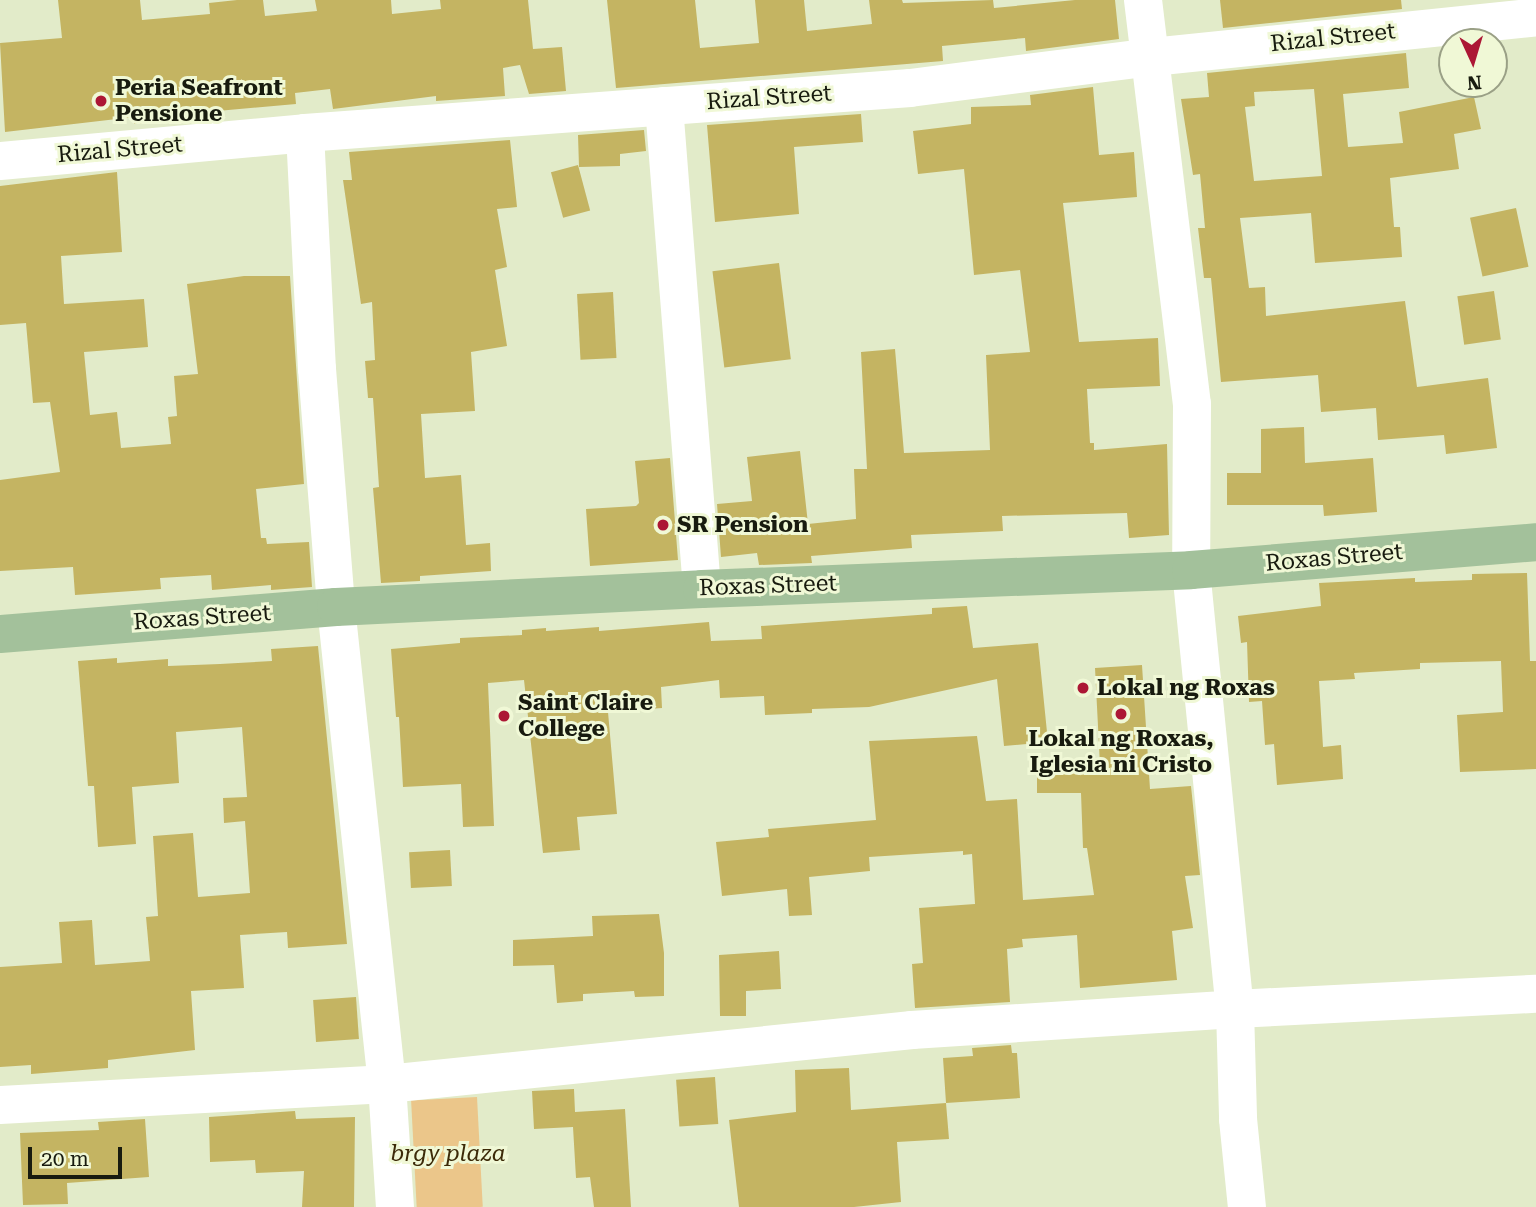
<!DOCTYPE html>
<style>
body{margin:0}
#map{position:relative;width:1536px;height:1207px;overflow:hidden;background:#e2ebc9;font-family:"Roboto Serif",serif}
div>[style]{position:absolute}
.green>*{inset:0;background:#ebc68a;transform-origin:0 0}
.building>*{inset:0;background:#c4b462;transform-origin:0 0}
.minor>*{height:38px;margin:-19px;padding:0 19px;transform-origin:19px;border-radius:19px;background:#fff}
.major>*{height:38px;margin:-19px;padding:0 19px;transform-origin:19px;border-radius:19px;background:#a3c19b}
.dots>*{width:19px;height:19px;translate:-50% -50%;box-sizing:border-box;border:4px solid #f0f8d6;border-radius:50%}
span{translate:-50% -50%;white-space:nowrap;text-align:center;line-height:1.15;-webkit-text-stroke:6px #f0f8d6;paint-order:stroke}
.street-label{font-size:23px;color:#181b0f}
.poi-label{font-size:23px;color:#181b0f;font-weight:700}
.left{translate:0 -50%;text-align:left}
.park-label{font-size:23px;color:#3c2a08;font-style:italic}
.north{position:absolute;left:1438px;top:28px;width:70px;height:70px;box-sizing:border-box;background:#f0f8d6;border:2px solid #9aa086;border-radius:50%;rotate:176deg;font-size:19px;font-weight:700;line-height:28px;text-align:center;color:#181b0f}
.north::after{content:'';display:block;margin:auto;width:24px;height:32px;background:#ac1735;clip-path:polygon(50% 0,100% 100%,50% 72%,0 100%)}
.scale{position:absolute;left:28px;top:1147px;width:94px;height:32px;box-sizing:border-box;border:4px solid #181b0f;border-top:0;padding-left:9px;font-size:21px;line-height:24px;white-space:nowrap;color:#181b0f;-webkit-text-stroke:5px #f0f8d6;paint-order:stroke}
</style>
<div id="map">
<div class="green">
<div style="left:477px;top:1097px;width:110px;height:66px;rotate:87deg"></div>
</div>
<div class="building">
<div style="clip-path:polygon(58px 0,140px 0,142px 20px,210px 14px,209px 3px,237px 0,263px 0,265px 16px,317px 11px,315px 0,391px 0,392px 14px,441px 9px,440px 0,528px 0,533px 49px,562px 47px,566px 91px,529px 94px,520px 65px,503px 68px,505px 96px,436px 101px,436px 96px,333px 109px,330px 89px,295px 93px,296px 104px,173px 115px,173px 120px,134px 124px,134px 117px,5px 132px,0 43px,62px 38px)"></div>
<div style="clip-path:polygon(607px 0,695px 0,700px 48px,759px 43px,755px 0,804px 0,807px 31px,872px 24px,869px 0,902px 0,903px 3px,993px 0,994px 8px,1075px 0,1115px 0,1119px 39px,1026px 51px,1025px 38px,942px 46px,943px 61px,616px 88px)"></div>
<div style="clip-path:polygon(1220px 0,1401px 0,1402px 9px,1223px 28px)"></div>
<div style="clip-path:polygon(evenodd,1406px 53px,1409px 88px,1343px 94px,1348px 147px,1403px 143px,1399px 112px,1474px 97px,1481px 129px,1454px 134px,1459px 169px,1390px 178px,1394px 227px,1400px 227px,1402px 257px,1315px 263px,1311px 213px,1240px 218px,1249px 288px,1265px 287px,1266px 316px,1405px 301px,1417px 387px,1488px 378px,1497px 448px,1446px 454px,1444px 435px,1378px 440px,1376px 408px,1321px 412px,1318px 375px,1221px 382px,1211px 278px,1204px 278px,1198px 228px,1205px 228px,1200px 174px,1193px 175px,1181px 99px,1209px 97px,1207px 73px,1406px 53px,1314px 89px,1322px 176px,1254px 181px,1245px 107px,1255px 106px,1254px 92px,1314px 89px)"></div>
<div style="clip-path:polygon(1093px 87px,1099px 155px,1134px 152px,1137px 197px,1063px 203px,1079px 342px,1158px 338px,1160px 386px,1087px 389px,1090px 443px,1094px 443px,1094px 450px,1167px 444px,1169px 535px,1129px 538px,1127px 513px,1002px 516px,1003px 531px,911px 535px,912px 548px,811px 556px,812px 563px,759px 565px,757px 553px,721px 557px,717px 504px,752px 501px,747px 457px,800px 451px,808px 524px,856px 519px,854px 469px,867px 469px,861px 352px,895px 349px,904px 453px,990px 450px,986px 355px,1030px 352px,1020px 270px,974px 275px,964px 169px,918px 174px,913px 131px,971px 124px,971px 107px,1031px 105px,1030px 95px)"></div>
<div style="clip-path:polygon(861px 114px,863px 142px,794px 147px,799px 214px,715px 222px,707px 125px)"></div>
<div style="clip-path:polygon(644px 130px,646px 151px,620px 154px,620px 166px,579px 167px,578px 135px)"></div>
<div style="clip-path:polygon(510px 140px,517px 207px,497px 209px,507px 267px,495px 270px,507px 346px,471px 352px,475px 411px,421px 414px,425px 478px,461px 475px,466px 545px,490px 543px,491px 571px,420px 576px,420px 581px,381px 583px,373px 488px,379px 487px,373px 398px,368px 398px,365px 361px,375px 360px,372px 302px,361px 304px,343px 180px,352px 180px,349px 152px)"></div>
<div style="left:578px;top:165px;width:47px;height:28px;rotate:75deg"></div>
<div style="clip-path:polygon(117px 172px,122px 252px,61px 256px,64px 304px,144px 299px,148px 347px,84px 352px,90px 415px,117px 412px,121px 448px,171px 444px,168px 417px,177px 416px,174px 376px,198px 374px,187px 284px,244px 276px,290px 276px,304px 484px,256px 489px,261px 538px,266px 538px,267px 544px,309px 542px,312px 587px,271px 590px,271px 585px,212px 590px,211px 575px,160px 578px,161px 589px,75px 595px,73px 567px,0 571px,0 480px,60px 472px,50px 402px,33px 403px,26px 323px,0 325px,0 186px)"></div>
<div style="left:1516px;top:208px;width:60px;height:47px;rotate:78deg"></div>
<div style="left:779px;top:263px;width:97px;height:67px;rotate:83deg"></div>
<div style="left:1494px;top:291px;width:49px;height:37px;rotate:82deg"></div>
<div style="left:613px;top:292px;width:66px;height:36px;rotate:87deg"></div>
<div style="clip-path:polygon(1304px 427px,1305px 463px,1373px 458px,1377px 512px,1324px 516px,1323px 505px,1227px 505px,1227px 473px,1261px 473px,1261px 429px)"></div>
<div style="clip-path:polygon(670px 458px,678px 560px,590px 566px,586px 509px,636px 506px,639px 503px,635px 461px)"></div>
<div style="clip-path:polygon(1527px 573px,1530px 661px,1536px 661px,1536px 769px,1460px 772px,1457px 715px,1503px 712px,1501px 661px,1420px 663px,1420px 669px,1354px 673px,1355px 679px,1319px 681px,1323px 747px,1341px 745px,1343px 779px,1277px 785px,1274px 744px,1265px 745px,1262px 701px,1249px 702px,1247px 642px,1241px 643px,1238px 616px,1321px 606px,1319px 583px,1415px 578px,1415px 582px,1472px 580px,1472px 574px)"></div>
<div style="clip-path:polygon(967px 606px,973px 648px,1038px 643px,1048px 742px,1004px 746px,997px 679px,869px 707px,812px 709px,812px 713px,765px 715px,764px 696px,720px 698px,719px 680px,661px 687px,662px 708px,608px 712px,617px 814px,577px 817px,580px 850px,543px 853px,524px 680px,488px 683px,494px 826px,463px 827px,461px 784px,403px 787px,399px 717px,396px 717px,391px 649px,460px 643px,460px 638px,522px 635px,522px 630px,546px 628px,546px 631px,599px 627px,599px 631px,709px 622px,711px 641px,762px 639px,761px 626px,932px 614px,932px 608px)"></div>
<div style="clip-path:polygon(318px 646px,347px 944px,288px 948px,287px 932px,240px 935px,244px 988px,191px 991px,195px 1050px,108px 1060px,108px 1068px,31px 1074px,31px 1065px,0 1067px,0 967px,62px 963px,59px 922px,92px 920px,95px 965px,150px 961px,146px 917px,158px 916px,153px 836px,193px 833px,198px 897px,250px 893px,245px 821px,224px 823px,223px 798px,247px 797px,242px 727px,176px 732px,179px 783px,132px 787px,136px 844px,98px 847px,94px 786px,88px 786px,78px 661px,117px 658px,117px 663px,168px 659px,168px 666px,220px 664px,272px 661px,271px 649px)"></div>
<div style="clip-path:polygon(1142px 665px,1150px 789px,1191px 786px,1200px 875px,1185px 876px,1193px 928px,1172px 931px,1177px 980px,1080px 988px,1077px 935px,1022px 939px,1023px 947px,1007px 949px,1010px 1002px,915px 1008px,912px 964px,923px 963px,919px 908px,975px 904px,972px 854px,963px 855px,963px 851px,869px 857px,870px 871px,809px 877px,812px 915px,789px 916px,787px 889px,722px 896px,716px 842px,769px 837px,768px 829px,876px 820px,869px 741px,977px 736px,986px 801px,1017px 799px,1023px 900px,1094px 895px,1087px 848px,1083px 848px,1081px 793px,1037px 793px,1037px 765px,1100px 765px,1095px 668px)"></div>
<div style="left:450px;top:850px;width:36px;height:41px;rotate:87deg"></div>
<div style="clip-path:polygon(659px 914px,664px 953px,664px 996px,635px 997px,634px 991px,583px 994px,583px 1001px,557px 1003px,554px 965px,513px 966px,513px 940px,593px 936px,592px 916px)"></div>
<div style="clip-path:polygon(779px 951px,781px 989px,746px 991px,746px 1016px,720px 1016px,719px 955px)"></div>
<div style="left:356px;top:997px;width:42px;height:43px;rotate:86deg"></div>
<div style="clip-path:polygon(1011px 1045px,1012px 1053px,1017px 1053px,1020px 1098px,946px 1103px,943px 1058px,973px 1056px,972px 1048px)"></div>
<div style="clip-path:polygon(849px 1068px,851px 1110px,946px 1103px,949px 1139px,897px 1142px,901px 1202px,854px 1207px,739px 1207px,729px 1120px,796px 1112px,795px 1070px)"></div>
<div style="left:715px;top:1077px;width:47px;height:39px;rotate:86deg"></div>
<div style="clip-path:polygon(574px 1089px,575px 1112px,625px 1109px,631px 1207px,594px 1207px,590px 1177px,576px 1178px,573px 1127px,534px 1129px,532px 1091px)"></div>
<div style="clip-path:polygon(295px 1111px,296px 1119px,355px 1117px,354px 1207px,302px 1207px,304px 1171px,256px 1173px,255px 1160px,210px 1162px,209px 1117px)"></div>
<div style="clip-path:polygon(145px 1119px,149px 1177px,67px 1183px,68px 1204px,23px 1205px,20px 1133px,99px 1130px,98px 1122px)"></div>
</div>
<div class="minor">
<div style="left:1143px;top:0;width:407px;rotate:83.1deg"></div>
<div style="left:1192px;top:404px;width:166px;rotate:90.3deg"></div>
<div style="left:1191px;top:570px;width:441px;rotate:84.3deg"></div>
<div style="left:1235px;top:1009px;width:110px;rotate:88.4deg"></div>
<div style="left:1238px;top:1119px;width:88px;rotate:84.2deg"></div>
<div style="left:664px;top:106px;width:484px;rotate:85.5deg"></div>
<div style="left:305px;top:133px;width:236px;rotate:87.1deg"></div>
<div style="left:317px;top:369px;width:239px;rotate:85.4deg"></div>
<div style="left:336px;top:607px;width:480px;rotate:83.9deg"></div>
<div style="left:387px;top:1084px;width:123px;rotate:86.3deg"></div>
<div style="left:0;top:161px;width:306px;rotate:-5.2deg"></div>
<div style="left:305px;top:133px;width:607px;rotate:-4.25deg"></div>
<div style="left:910px;top:88px;width:244px;rotate:-7.3deg"></div>
<div style="left:1152px;top:57px;width:386px;rotate:-5.9deg"></div>
<div style="left:0;top:1105px;width:388px;rotate:-3.1deg"></div>
<div style="left:387px;top:1084px;width:528px;rotate:-5.87deg"></div>
<div style="left:912px;top:1030px;width:324px;rotate:-3.7deg"></div>
<div style="left:1235px;top:1009px;width:301px;rotate:-2.9deg"></div>
</div>
<div class="major">
<div style="left:0;top:634px;width:337px;rotate:-4.6deg"></div>
<div style="left:336px;top:607px;width:366px;rotate:-2.8deg"></div>
<div style="left:702px;top:589px;width:489px;rotate:-2.2deg"></div>
<div style="left:1191px;top:570px;width:346px;rotate:-4.6deg"></div>
</div>
<div class="dots">
<div style="left:101px;top:101px;background:#ac1735"></div>
<div style="left:663px;top:525px;background:#ac1735"></div>
<div style="left:1083px;top:688px;background:#ac1735"></div>
<div style="left:1121px;top:714px;background:#ac1735"></div>
<div style="left:504px;top:716px;background:#ac1735"></div>
</div>
<div class="street-label">
<span style="left:1333px;top:38px;rotate:-6deg">Rizal Street</span>
<span style="left:769px;top:98px;rotate:-4deg">Rizal Street</span>
<span style="left:120px;top:150px;rotate:-5deg">Rizal Street</span>
<span style="left:1334px;top:558px;rotate:-5deg">Roxas Street</span>
<span style="left:768px;top:586px;rotate:-2deg">Roxas Street</span>
<span style="left:202px;top:618px;rotate:-4deg">Roxas Street</span>
</div>
<div class="poi-label">
<span class="left" style="left:115px;top:101px">Peria Seafront<br>Pensione</span>
<span class="left" style="left:677px;top:525px">SR Pension</span>
<span class="left" style="left:1097px;top:688px">Lokal ng Roxas</span>
<span class="left" style="left:518px;top:716px">Saint Claire<br>College</span>
<span style="left:1121px;top:752px">Lokal ng Roxas,<br>Iglesia ni Cristo</span>
</div>
<div class="park-label">
<span style="left:448px;top:1154px">brgy plaza</span>
</div>
<div class="north">N</div>
<div class="scale">20 m</div>
</div>
